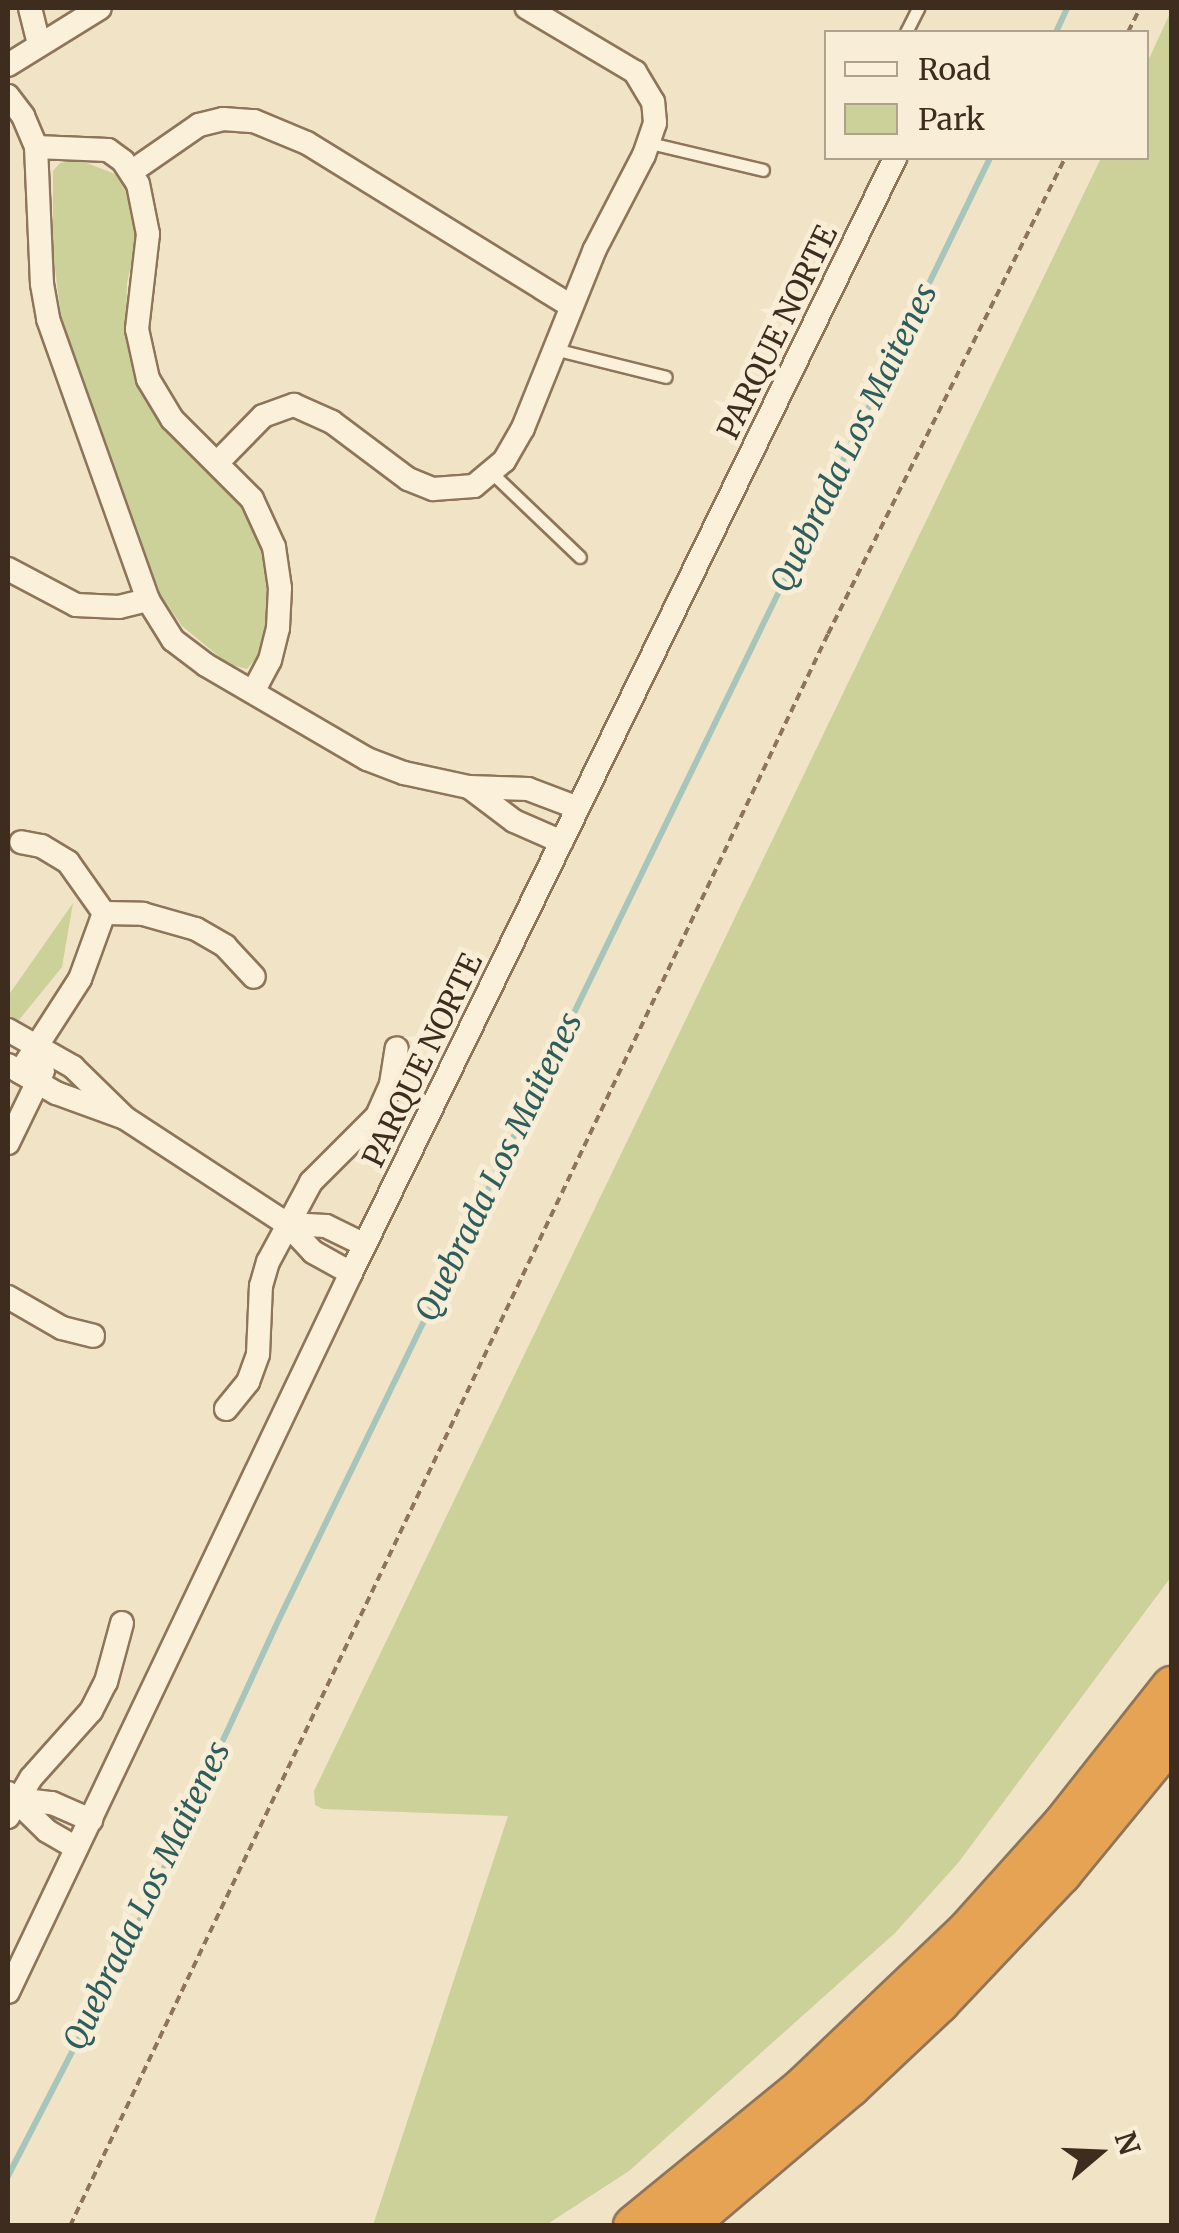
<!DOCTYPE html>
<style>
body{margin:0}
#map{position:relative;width:1179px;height:2233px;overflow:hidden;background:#f1e4c6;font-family:Merriweather,serif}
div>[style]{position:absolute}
.green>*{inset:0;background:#cbd199}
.stream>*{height:6px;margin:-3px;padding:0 3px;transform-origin:3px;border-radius:3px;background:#a8c5bc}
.path>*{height:4px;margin-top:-2px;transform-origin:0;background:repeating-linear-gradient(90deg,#8e755a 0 8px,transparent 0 13px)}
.roads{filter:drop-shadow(2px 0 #8e755a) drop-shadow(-2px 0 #8e755a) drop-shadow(0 2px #8e755a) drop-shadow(0 -2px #8e755a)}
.lane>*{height:11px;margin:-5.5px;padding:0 5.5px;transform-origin:5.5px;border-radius:5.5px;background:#fbf1db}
.street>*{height:22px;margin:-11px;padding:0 11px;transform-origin:11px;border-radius:11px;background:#fbf1db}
.highway>*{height:40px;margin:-20px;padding:0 20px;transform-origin:20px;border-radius:20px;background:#e5a353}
span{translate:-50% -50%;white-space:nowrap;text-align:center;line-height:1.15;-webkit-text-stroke:10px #f8eed7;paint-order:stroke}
.street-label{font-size:30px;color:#3e2d1f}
.water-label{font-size:32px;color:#2d5e5b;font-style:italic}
.frame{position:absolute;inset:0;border:10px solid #3e2d1f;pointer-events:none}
.legend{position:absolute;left:824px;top:30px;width:325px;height:130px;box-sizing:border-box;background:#f8eed7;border:2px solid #aea18d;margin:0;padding:12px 18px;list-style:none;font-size:30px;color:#3e2d1f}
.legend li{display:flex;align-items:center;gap:20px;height:50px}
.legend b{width:50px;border:2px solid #aea18d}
.north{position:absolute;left:1049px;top:2103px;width:100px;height:100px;-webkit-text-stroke:8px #f8eed7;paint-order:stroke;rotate:71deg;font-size:28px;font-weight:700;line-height:40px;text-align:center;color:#3e2d1f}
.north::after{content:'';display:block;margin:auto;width:35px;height:45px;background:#3e2d1f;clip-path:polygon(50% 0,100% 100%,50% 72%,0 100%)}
</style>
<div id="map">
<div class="green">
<div style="clip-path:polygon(1171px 11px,1171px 1577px,958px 1863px,895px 1933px,629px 2171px,546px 2225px,373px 2225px,508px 1816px,323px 1809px,315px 1805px,314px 1791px,1101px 158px,1146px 158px,1147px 63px)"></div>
<div style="clip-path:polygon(79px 160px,115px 174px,129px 197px,137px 238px,127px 283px,126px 326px,134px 365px,167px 429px,239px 504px,258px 532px,264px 556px,268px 613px,260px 653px,247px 669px,228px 664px,182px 626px,161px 596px,61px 317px,53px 252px,53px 171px,60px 163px)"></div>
<div style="clip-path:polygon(73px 903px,62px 967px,19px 1020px,8px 1016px,8px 996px)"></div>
</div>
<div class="stream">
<div style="left:1056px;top:32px;width:26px;rotate:-65deg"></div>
<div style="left:8px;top:2176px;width:286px;rotate:-62.7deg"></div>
<div style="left:139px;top:1922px;width:334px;rotate:-65.2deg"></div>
<div style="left:279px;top:1619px;width:1625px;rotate:-64.05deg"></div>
</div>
<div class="path">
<div style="left:1128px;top:32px;width:27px;rotate:-63deg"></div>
<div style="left:70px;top:2226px;width:1763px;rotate:-64.54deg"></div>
<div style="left:828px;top:634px;width:532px;rotate:-63.53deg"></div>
</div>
<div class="roads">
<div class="lane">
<div style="left:906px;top:32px;width:27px;rotate:-63deg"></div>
<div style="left:650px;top:143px;width:116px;rotate:13.4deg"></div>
<div style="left:554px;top:349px;width:115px;rotate:14deg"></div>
<div style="left:493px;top:474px;width:120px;rotate:43.7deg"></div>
</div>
<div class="street">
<div style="left:30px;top:8px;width:36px;rotate:76deg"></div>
<div style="left:8px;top:65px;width:108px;rotate:-31.8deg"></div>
<div style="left:8px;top:96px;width:25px;rotate:53deg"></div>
<div style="left:23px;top:116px;width:34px;rotate:67deg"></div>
<div style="left:36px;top:147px;width:137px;rotate:87.5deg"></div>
<div style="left:42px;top:284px;width:36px;rotate:80deg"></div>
<div style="left:48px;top:319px;width:298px;rotate:70.4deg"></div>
<div style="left:148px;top:600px;width:47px;rotate:58deg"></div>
<div style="left:173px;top:640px;width:41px;rotate:37.1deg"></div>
<div style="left:206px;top:665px;width:186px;rotate:30.3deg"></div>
<div style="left:367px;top:759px;width:40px;rotate:21deg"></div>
<div style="left:404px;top:773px;width:66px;rotate:12.2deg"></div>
<div style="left:469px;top:787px;width:59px;rotate:1.9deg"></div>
<div style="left:528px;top:789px;width:53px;rotate:20.8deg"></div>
<div style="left:36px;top:147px;width:72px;rotate:2.4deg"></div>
<div style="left:108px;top:150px;width:19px;rotate:36deg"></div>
<div style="left:123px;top:161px;width:27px;rotate:57deg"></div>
<div style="left:138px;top:184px;width:51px;rotate:78.7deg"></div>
<div style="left:148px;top:234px;width:96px;rotate:96.6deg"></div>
<div style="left:137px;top:329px;width:51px;rotate:77.6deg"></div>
<div style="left:148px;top:379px;width:47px;rotate:59deg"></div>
<div style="left:172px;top:419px;width:113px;rotate:45deg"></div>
<div style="left:252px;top:499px;width:53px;rotate:65.4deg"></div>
<div style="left:274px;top:547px;width:41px;rotate:81.7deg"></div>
<div style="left:280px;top:588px;width:40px;rotate:92.9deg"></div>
<div style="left:278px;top:628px;width:33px;rotate:104deg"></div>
<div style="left:270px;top:660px;width:36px;rotate:118deg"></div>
<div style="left:131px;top:172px;width:83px;rotate:-34.7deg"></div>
<div style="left:199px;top:125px;width:25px;rotate:-14deg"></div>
<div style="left:223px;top:119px;width:31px;rotate:4deg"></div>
<div style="left:254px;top:121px;width:57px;rotate:22.5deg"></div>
<div style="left:307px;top:143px;width:310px;rotate:31.7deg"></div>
<div style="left:218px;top:462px;width:64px;rotate:-45.6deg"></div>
<div style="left:263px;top:416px;width:33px;rotate:-20deg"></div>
<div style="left:294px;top:405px;width:42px;rotate:24.1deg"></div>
<div style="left:332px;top:422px;width:95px;rotate:36.9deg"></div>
<div style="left:408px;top:479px;width:27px;rotate:22deg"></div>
<div style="left:433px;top:489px;width:41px;rotate:-4.2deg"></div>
<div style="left:474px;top:486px;width:39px;rotate:-40deg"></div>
<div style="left:504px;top:461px;width:38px;rotate:-60deg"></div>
<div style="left:523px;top:428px;width:191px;rotate:-68.1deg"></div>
<div style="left:594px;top:251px;width:108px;rotate:-62.5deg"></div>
<div style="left:644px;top:155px;width:34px;rotate:-71deg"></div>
<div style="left:655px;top:123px;width:21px;rotate:-95deg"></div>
<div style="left:653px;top:102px;width:35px;rotate:-121deg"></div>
<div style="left:635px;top:72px;width:126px;rotate:-149.3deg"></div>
<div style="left:8px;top:569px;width:77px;rotate:27.9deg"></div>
<div style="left:76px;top:605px;width:43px;rotate:2.7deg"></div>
<div style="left:119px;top:607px;width:30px;rotate:-14deg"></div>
<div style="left:469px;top:787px;width:56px;rotate:37.1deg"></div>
<div style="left:514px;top:821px;width:52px;rotate:23.6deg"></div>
<div style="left:104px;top:913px;width:39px;rotate:1deg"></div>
<div style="left:143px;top:914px;width:55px;rotate:15.8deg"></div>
<div style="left:196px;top:929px;width:34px;rotate:30deg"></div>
<div style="left:225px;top:946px;width:42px;rotate:46.9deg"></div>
<div style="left:8px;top:1030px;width:75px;rotate:29.6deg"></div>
<div style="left:73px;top:1067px;width:73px;rotate:44.4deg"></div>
<div style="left:125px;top:1118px;width:194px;rotate:33.2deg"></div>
<div style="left:287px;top:1224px;width:38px;rotate:47deg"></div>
<div style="left:313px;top:1252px;width:43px;rotate:28.9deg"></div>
<div style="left:8px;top:1065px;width:56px;rotate:30.3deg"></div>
<div style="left:56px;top:1093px;width:73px;rotate:19.9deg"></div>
<div style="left:20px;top:1072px;width:111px;rotate:-57.2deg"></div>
<div style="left:80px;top:979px;width:70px;rotate:-70deg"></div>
<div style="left:104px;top:913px;width:62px;rotate:-125.2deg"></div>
<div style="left:68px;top:862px;width:31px;rotate:-149deg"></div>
<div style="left:41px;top:846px;width:20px;rotate:-169deg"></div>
<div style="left:8px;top:1143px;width:80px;rotate:-64.1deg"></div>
<div style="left:287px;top:1224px;width:39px;rotate:3deg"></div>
<div style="left:326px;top:1226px;width:43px;rotate:26deg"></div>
<div style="left:8px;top:1297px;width:62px;rotate:29.9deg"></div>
<div style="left:62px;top:1328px;width:32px;rotate:14deg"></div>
<div style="left:226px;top:1409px;width:35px;rotate:-51deg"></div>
<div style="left:248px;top:1382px;width:30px;rotate:-70deg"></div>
<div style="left:258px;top:1354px;width:68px;rotate:-87.5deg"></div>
<div style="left:261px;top:1286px;width:25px;rotate:-74deg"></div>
<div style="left:268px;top:1262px;width:91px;rotate:-61.7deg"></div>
<div style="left:311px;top:1182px;width:93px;rotate:-45deg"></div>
<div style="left:377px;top:1116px;width:35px;rotate:-66deg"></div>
<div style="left:391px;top:1084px;width:36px;rotate:-81deg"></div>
<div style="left:8px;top:1793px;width:54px;rotate:44.3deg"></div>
<div style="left:47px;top:1831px;width:34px;rotate:30deg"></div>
<div style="left:17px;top:1799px;width:35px;rotate:7deg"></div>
<div style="left:52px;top:1803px;width:43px;rotate:23.6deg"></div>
<div style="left:8px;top:1817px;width:45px;rotate:-59.5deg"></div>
<div style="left:31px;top:1778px;width:90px;rotate:-48.2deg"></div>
<div style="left:91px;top:1711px;width:33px;rotate:-63deg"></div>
<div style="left:106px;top:1682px;width:61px;rotate:-74.8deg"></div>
<div style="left:8px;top:1992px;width:797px;rotate:-64.5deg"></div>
<div style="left:351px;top:1273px;width:1241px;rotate:-63.99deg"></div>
</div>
<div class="highway">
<div style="left:634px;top:2226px;width:218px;rotate:-39.2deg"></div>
<div style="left:803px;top:2088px;width:225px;rotate:-43.6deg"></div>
<div style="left:966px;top:1933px;width:145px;rotate:-48.1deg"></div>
<div style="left:1063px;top:1825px;width:176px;rotate:-51.7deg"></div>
<div style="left:685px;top:2226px;width:216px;rotate:-40.3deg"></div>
<div style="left:850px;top:2086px;width:122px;rotate:-43.3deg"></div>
<div style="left:939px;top:2002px;width:178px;rotate:-46.6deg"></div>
<div style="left:1061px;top:1873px;width:175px;rotate:-50.6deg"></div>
</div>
</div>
<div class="street-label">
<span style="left:777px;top:332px;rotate:-64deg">PARQUE NORTE</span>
<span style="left:422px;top:1060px;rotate:-64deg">PARQUE NORTE</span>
</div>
<div class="water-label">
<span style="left:854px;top:438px;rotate:-64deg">Quebrada Los Maitenes</span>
<span style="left:499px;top:1167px;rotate:-64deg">Quebrada Los Maitenes</span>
<span style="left:147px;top:1896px;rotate:-64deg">Quebrada Los Maitenes</span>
</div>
<div class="frame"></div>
<ul class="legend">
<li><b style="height:12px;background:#fbf1db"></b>Road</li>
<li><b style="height:28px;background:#cbd199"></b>Park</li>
</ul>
<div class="north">N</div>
</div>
